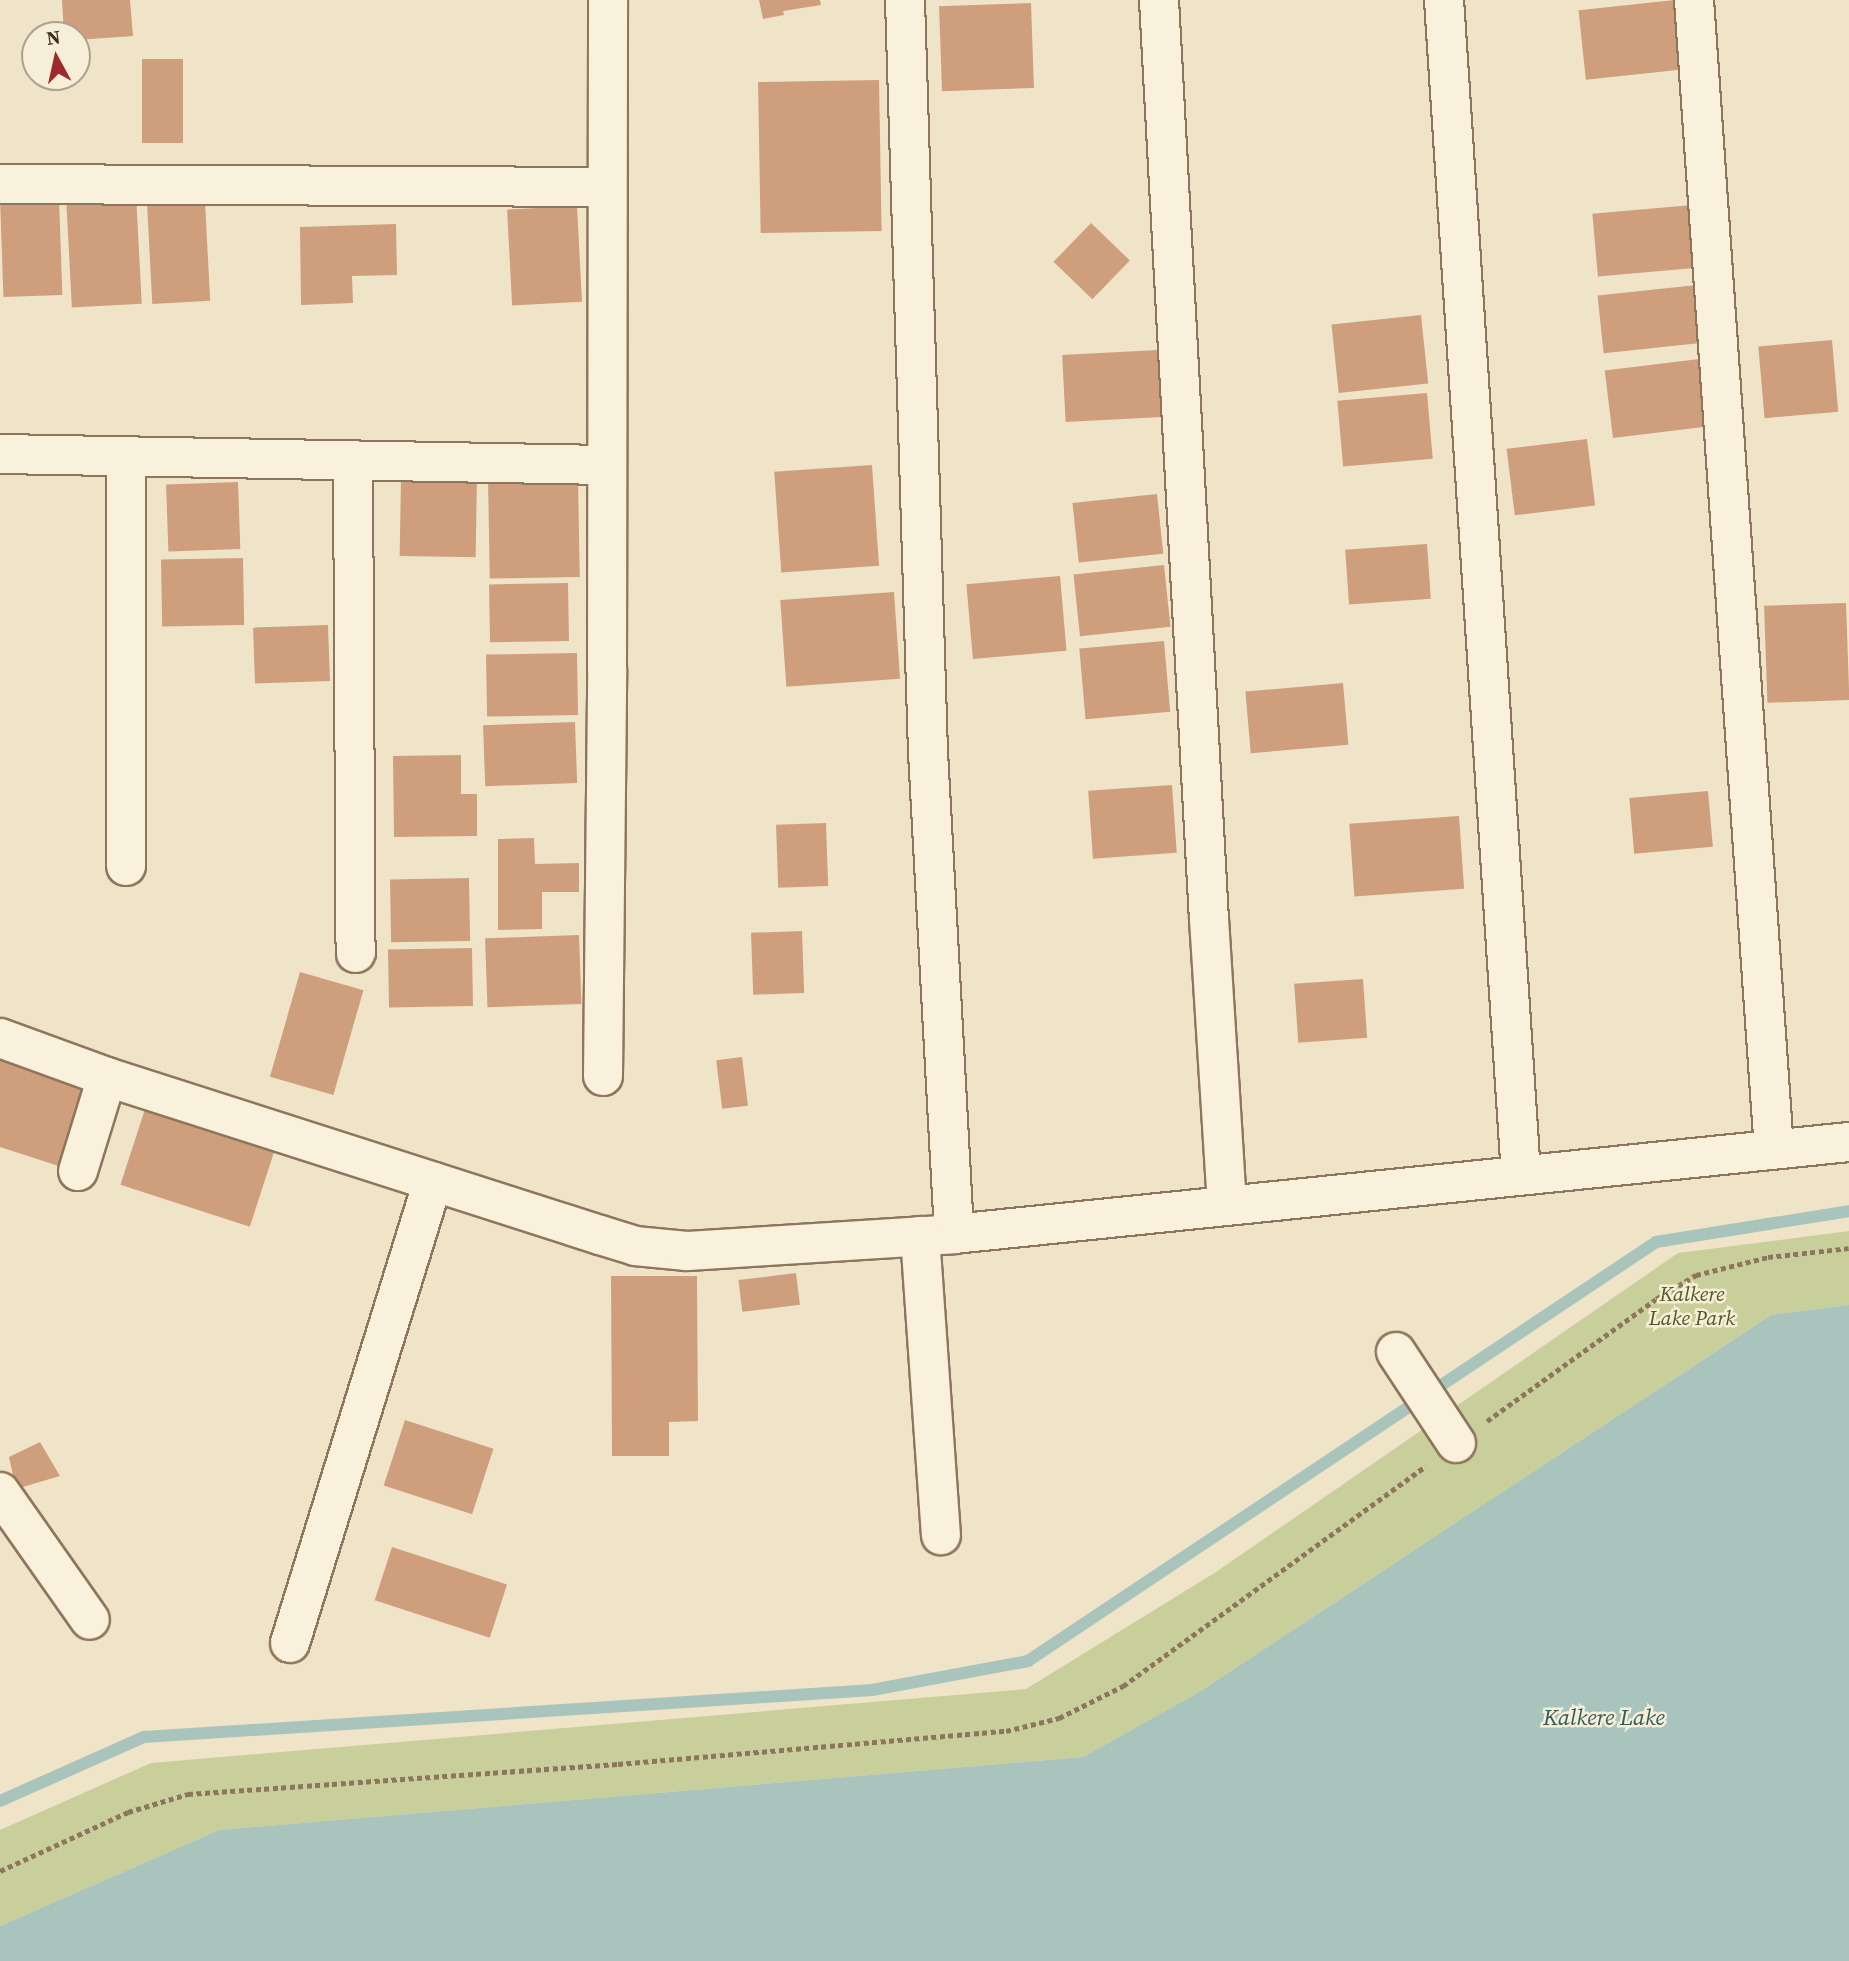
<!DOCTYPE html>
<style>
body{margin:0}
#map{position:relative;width:1849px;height:1961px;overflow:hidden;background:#f0e4c8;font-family:"Source Serif 4",serif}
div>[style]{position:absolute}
.green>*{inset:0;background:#c9cf9b}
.water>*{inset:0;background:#a9c4bc}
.stream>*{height:12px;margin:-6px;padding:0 6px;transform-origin:6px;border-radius:6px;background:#a9c4bc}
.building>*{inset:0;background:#cf9f7d;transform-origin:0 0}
.path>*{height:4.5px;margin-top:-2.25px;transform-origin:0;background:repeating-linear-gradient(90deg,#8d765c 0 5px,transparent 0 8.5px)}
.roads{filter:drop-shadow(2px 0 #8d765c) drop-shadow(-2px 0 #8d765c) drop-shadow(0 2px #8d765c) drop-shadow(0 -2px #8d765c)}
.minor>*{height:38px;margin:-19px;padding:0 19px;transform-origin:19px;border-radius:19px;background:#faf1dc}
span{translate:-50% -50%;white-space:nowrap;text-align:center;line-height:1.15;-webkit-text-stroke:5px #f7eed8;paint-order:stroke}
.park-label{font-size:21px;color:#4d5a26;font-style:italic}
.water-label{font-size:23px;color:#2f5d5a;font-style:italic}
.north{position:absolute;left:21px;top:21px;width:70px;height:70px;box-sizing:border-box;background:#f7eed8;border:2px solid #ada18e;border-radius:50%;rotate:352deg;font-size:19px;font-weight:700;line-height:28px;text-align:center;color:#3d2e20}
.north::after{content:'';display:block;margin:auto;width:24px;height:32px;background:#9e2a2b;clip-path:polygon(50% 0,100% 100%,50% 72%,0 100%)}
</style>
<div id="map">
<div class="green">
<div style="clip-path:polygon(1849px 1231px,1849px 1305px,1771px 1315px,1199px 1692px,1083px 1757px,219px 1830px,0 1926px,0 1830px,151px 1763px,1026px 1689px,1216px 1572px,1678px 1253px)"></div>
</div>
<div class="water">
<div style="clip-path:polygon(1849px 1305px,1849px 1961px,0 1961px,0 1926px,219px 1830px,1083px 1757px,1199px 1692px,1771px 1315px)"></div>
</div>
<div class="stream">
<div style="left:0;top:1801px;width:158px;rotate:-24deg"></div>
<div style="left:144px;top:1737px;width:730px;rotate:-3.69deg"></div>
<div style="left:872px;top:1690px;width:159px;rotate:-10.5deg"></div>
<div style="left:1028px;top:1661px;width:755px;rotate:-33.71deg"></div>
<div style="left:1656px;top:1242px;width:195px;rotate:-9.1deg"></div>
</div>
<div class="building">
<div style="clip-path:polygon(62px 0,130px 0,133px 36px,77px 40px,77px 35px,64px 35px)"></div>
<div style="clip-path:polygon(759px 0,820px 0,821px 5px,783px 11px,784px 15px,763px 19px)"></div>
<div style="left:1675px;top:0;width:70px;height:97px;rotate:84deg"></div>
<div style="left:1031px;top:3px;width:85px;height:92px;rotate:88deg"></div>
<div style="left:142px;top:59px;width:41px;height:84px"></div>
<div style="left:879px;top:80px;width:151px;height:121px;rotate:89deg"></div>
<div style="left:136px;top:194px;width:110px;height:70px;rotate:87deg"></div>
<div style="left:59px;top:198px;width:97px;height:59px;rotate:88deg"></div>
<div style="left:205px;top:202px;width:99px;height:58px;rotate:87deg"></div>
<div style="left:1692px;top:205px;width:63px;height:100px;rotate:85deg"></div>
<div style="left:577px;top:206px;width:96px;height:70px;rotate:87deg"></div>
<div style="left:1091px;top:223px;width:54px;height:54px;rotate:44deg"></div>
<div style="clip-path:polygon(396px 224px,397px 275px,352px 276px,353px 303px,301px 305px,300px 227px)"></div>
<div style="left:1697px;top:285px;width:58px;height:100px;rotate:84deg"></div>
<div style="left:1421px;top:315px;width:69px;height:90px;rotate:84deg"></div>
<div style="left:1832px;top:340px;width:72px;height:74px;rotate:85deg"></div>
<div style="left:1158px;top:350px;width:67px;height:96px;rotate:87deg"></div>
<div style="left:1699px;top:359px;width:68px;height:95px;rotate:83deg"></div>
<div style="left:1427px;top:393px;width:66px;height:90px;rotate:85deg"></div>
<div style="left:1587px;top:439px;width:67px;height:81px;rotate:83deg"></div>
<div style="left:872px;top:465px;width:101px;height:98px;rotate:86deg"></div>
<div style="left:578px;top:477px;width:100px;height:90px;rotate:89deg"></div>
<div style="left:401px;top:478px;width:76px;height:78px;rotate:1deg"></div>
<div style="left:238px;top:482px;width:67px;height:72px;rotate:88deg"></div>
<div style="left:1157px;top:494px;width:60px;height:85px;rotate:84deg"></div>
<div style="left:1427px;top:544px;width:55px;height:82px;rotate:86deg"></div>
<div style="left:243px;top:558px;width:67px;height:82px;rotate:89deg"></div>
<div style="left:1164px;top:565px;width:62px;height:91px;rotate:84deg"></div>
<div style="left:1060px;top:576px;width:75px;height:94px;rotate:85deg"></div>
<div style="left:568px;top:583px;width:58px;height:79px;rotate:89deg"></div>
<div style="left:894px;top:592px;width:87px;height:114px;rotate:86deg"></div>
<div style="left:1846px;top:603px;width:97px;height:82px;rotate:88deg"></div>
<div style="left:328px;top:625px;width:56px;height:75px;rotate:88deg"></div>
<div style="left:1164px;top:641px;width:71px;height:85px;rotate:85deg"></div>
<div style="left:577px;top:653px;width:62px;height:91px;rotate:89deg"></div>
<div style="left:1343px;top:683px;width:62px;height:98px;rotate:85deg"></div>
<div style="left:575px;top:722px;width:61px;height:92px;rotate:88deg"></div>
<div style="clip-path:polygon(461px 755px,461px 794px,477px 794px,477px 836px,394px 837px,393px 756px)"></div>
<div style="left:1172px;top:785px;width:68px;height:84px;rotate:86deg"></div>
<div style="left:1708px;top:791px;width:56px;height:79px;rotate:85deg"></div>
<div style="left:1459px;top:816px;width:73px;height:110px;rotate:86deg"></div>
<div style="left:826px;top:823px;width:63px;height:50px;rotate:88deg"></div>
<div style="clip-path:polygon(534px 838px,535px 864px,579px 863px,579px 892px,542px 892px,542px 929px,498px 930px,498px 839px)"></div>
<div style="left:469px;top:878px;width:63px;height:79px;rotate:89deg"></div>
<div style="left:802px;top:931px;width:62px;height:51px;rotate:88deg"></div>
<div style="left:579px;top:935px;width:69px;height:94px;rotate:88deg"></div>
<div style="left:472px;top:948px;width:58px;height:84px;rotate:89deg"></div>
<div style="left:300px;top:972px;width:66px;height:109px;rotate:16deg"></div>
<div style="left:1363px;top:979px;width:59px;height:69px;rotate:86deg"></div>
<div style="left:742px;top:1057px;width:49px;height:26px;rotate:83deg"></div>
<div style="clip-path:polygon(0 1058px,95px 1089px,68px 1169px,0 1147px)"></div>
<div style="left:147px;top:1103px;width:136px;height:86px;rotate:18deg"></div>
<div style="left:796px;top:1273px;width:32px;height:58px;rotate:83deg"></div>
<div style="clip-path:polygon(611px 1276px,697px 1276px,698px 1421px,669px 1422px,669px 1456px,612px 1456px)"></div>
<div style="left:405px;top:1420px;width:93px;height:69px;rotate:18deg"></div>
<div style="clip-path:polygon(40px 1442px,60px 1476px,16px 1489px,9px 1457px)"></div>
<div style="left:392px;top:1547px;width:121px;height:56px;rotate:18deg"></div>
</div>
<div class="path">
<div style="left:1487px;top:1421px;width:208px;rotate:-35.8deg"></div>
<div style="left:1656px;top:1299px;width:47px;rotate:-31deg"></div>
<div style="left:1696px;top:1275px;width:74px;rotate:-14deg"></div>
<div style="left:1768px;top:1257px;width:81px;rotate:-6.3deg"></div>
<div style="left:0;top:1871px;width:141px;rotate:-24.7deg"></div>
<div style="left:128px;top:1812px;width:63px;rotate:-16.7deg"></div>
<div style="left:188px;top:1794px;width:431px;rotate:-4deg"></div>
<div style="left:618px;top:1764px;width:389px;rotate:-4.9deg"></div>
<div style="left:1006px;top:1731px;width:55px;rotate:-13.8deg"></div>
<div style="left:1059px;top:1718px;width:72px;rotate:-26.6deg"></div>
<div style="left:1123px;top:1686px;width:374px;rotate:-36deg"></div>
</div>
<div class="roads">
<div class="minor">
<div style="left:905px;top:0;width:752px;rotate:88.25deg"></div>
<div style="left:928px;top:752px;width:483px;rotate:86.9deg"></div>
<div style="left:1159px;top:0;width:920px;rotate:86.89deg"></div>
<div style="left:1209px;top:919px;width:287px;rotate:86.4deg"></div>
<div style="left:1444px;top:0;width:1177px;rotate:86.25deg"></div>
<div style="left:1694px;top:0;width:1152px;rotate:86.02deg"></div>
<div style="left:0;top:184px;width:607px;rotate:0.28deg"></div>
<div style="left:0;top:454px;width:607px;rotate:1.04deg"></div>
<div style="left:126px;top:456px;width:410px;rotate:90deg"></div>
<div style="left:353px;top:460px;width:493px;rotate:89.7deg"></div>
<div style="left:0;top:1038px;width:114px;rotate:20deg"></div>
<div style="left:107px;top:1077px;width:518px;rotate:17.77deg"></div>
<div style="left:600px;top:1235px;width:37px;rotate:17deg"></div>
<div style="left:635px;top:1246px;width:52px;rotate:5.5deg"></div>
<div style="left:687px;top:1251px;width:268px;rotate:-3.6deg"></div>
<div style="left:954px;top:1234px;width:900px;rotate:-5.87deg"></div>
<div style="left:603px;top:1076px;width:407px;rotate:-89.4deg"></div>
<div style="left:607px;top:669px;width:669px;rotate:-89.91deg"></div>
<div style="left:78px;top:1171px;width:98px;rotate:-72.9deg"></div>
<div style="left:920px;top:1236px;width:300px;rotate:86deg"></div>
<div style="left:1396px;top:1352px;width:109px;rotate:56.6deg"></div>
<div style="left:0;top:1492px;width:156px;rotate:54.9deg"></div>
<div style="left:290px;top:1643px;width:483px;rotate:-72.8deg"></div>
</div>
</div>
<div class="park-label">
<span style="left:1692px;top:1306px">Kalkere<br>Lake Park</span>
</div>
<div class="water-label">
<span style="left:1604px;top:1717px">Kalkere Lake</span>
</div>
<div class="north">N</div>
</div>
